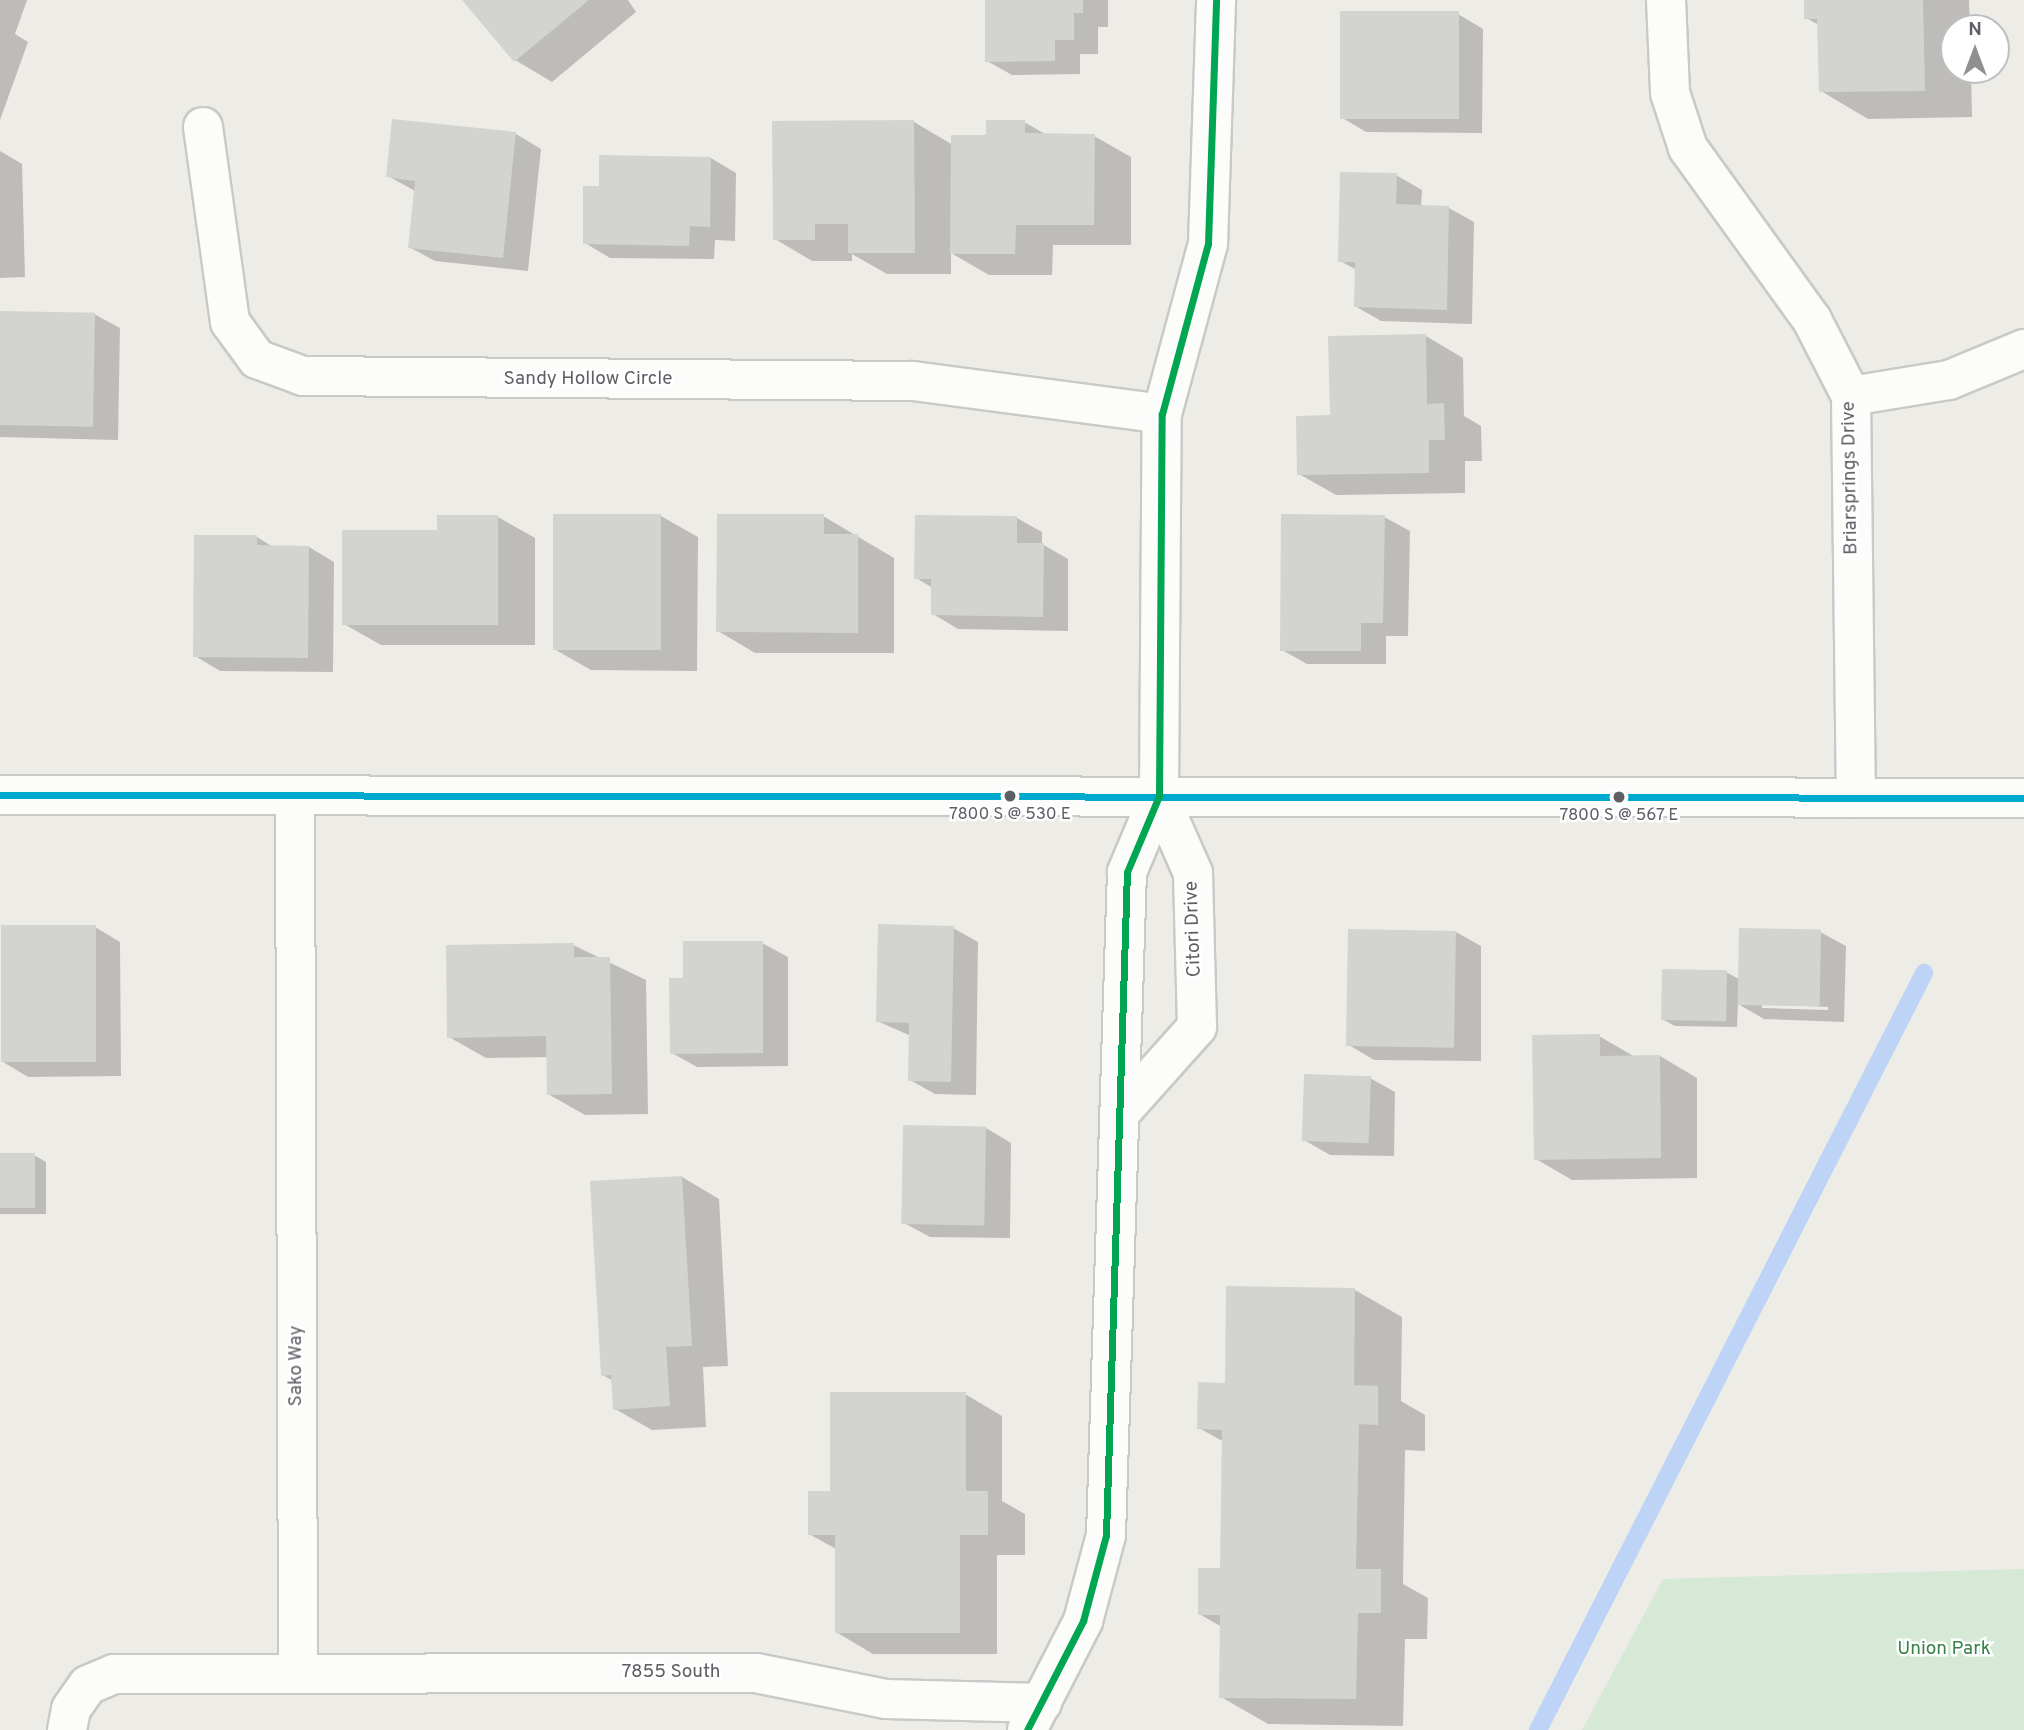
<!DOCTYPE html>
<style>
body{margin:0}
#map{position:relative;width:2024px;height:1730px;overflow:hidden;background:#edece7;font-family:Overpass,sans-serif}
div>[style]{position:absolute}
.green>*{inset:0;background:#d6e8d6}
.shadow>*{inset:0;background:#0003}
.stream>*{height:18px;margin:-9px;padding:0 9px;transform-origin:9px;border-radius:9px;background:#bdd4f6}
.building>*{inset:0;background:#d3d3d0;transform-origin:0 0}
.roads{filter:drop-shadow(2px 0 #c9c9c8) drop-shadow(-2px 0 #c9c9c8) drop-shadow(0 2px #c9c9c8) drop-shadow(0 -2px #c9c9c8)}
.minor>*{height:38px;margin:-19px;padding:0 19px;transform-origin:19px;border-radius:19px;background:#fcfcfb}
.secondary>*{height:38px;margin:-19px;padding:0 19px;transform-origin:19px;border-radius:19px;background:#fcfcfb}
.bus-1>*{height:7px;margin:-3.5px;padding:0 3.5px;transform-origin:3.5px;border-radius:3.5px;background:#00a9ce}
.bus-2>*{height:7px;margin:-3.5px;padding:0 3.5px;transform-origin:3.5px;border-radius:3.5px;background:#00a651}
.dots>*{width:19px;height:19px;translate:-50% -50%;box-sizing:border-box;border:4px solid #fff;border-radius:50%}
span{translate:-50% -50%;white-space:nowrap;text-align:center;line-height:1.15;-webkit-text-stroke:5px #fff;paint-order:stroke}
.bus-label{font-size:17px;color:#5d5f65}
.street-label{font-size:19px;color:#5d5f65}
.park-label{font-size:19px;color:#388148}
.north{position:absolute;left:1940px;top:14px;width:70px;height:70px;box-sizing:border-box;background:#fff;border:2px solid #bebfc1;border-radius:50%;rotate:0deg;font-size:19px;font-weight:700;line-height:28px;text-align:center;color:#5d5f65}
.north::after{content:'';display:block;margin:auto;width:24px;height:32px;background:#8f9092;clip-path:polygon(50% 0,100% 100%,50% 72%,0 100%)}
</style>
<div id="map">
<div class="green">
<div style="clip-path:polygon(2024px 1569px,2024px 1730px,1582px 1730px,1663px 1579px)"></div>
</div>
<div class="shadow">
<div style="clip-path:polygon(0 0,27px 0,15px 34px,28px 42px,0 120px)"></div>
<div style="clip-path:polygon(464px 0,628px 0,636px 12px,552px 82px,515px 60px)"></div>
<div style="clip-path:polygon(986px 0,1108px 0,1108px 27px,1098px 27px,1098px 54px,1080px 54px,1080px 74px,1012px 75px,987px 61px)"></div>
<div style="clip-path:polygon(1805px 0,1969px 0,1970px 28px,1954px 28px,1954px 70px,1971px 70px,1972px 117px,1868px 119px,1821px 91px,1819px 25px,1806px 18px)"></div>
<div style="clip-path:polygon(1458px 14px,1483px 29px,1482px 133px,1366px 132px,1341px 117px)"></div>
<div style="clip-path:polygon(914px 122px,953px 145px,1024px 122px,1047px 135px,1094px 136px,1131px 157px,1131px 245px,1053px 245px,1052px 275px,989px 275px,951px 253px,951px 274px,887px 274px,852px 254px,852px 261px,812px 261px,775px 239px)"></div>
<div style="clip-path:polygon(516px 134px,541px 149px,528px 271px,435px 261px,409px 247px,415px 191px,388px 176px)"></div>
<div style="clip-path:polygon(0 151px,22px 164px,25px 277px,0 278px)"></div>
<div style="clip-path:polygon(711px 158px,736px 173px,735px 241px,715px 240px,714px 259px,610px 258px,585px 243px,601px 188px)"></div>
<div style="clip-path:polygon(1396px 175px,1422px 190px,1421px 207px,1449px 208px,1474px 222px,1472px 324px,1381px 321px,1355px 306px,1357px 270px,1340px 261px)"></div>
<div style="clip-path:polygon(0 313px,94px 314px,120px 328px,118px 440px,0 437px)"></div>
<div style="clip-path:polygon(1426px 336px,1463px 358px,1464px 416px,1481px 426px,1482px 461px,1465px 461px,1465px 493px,1336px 495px,1299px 474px,1331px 417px)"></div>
<div style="clip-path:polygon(555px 516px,661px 516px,698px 537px,697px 671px,591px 670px,554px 649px)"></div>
<div style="clip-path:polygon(823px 516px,894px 558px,894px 653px,755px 653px,718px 631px)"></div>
<div style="clip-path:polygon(498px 517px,535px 538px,535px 645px,381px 645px,344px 624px,439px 532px)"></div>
<div style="clip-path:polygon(917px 517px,1017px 518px,1042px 532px,1042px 544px,1068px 559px,1068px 631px,958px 629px,933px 614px,933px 588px,916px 578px)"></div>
<div style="clip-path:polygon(1384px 517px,1410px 531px,1408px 636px,1386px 636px,1386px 664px,1307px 664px,1282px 650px)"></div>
<div style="clip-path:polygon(257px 537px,273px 547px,309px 547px,334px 562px,333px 672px,220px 671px,195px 656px)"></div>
<div style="clip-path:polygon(95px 927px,120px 942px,121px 1076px,28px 1077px,3px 1062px)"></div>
<div style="clip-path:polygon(953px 928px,978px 942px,976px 1095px,935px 1094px,910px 1080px,911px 1036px,877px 1021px)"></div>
<div style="clip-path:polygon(1456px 932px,1481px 946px,1481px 1061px,1374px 1060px,1349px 1045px)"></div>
<div style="clip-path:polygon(evenodd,1820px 932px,1846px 946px,1844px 1022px,1764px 1019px,1738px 1004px,1737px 1027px,1675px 1026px,1662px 1019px,1726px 972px,1739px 979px,1820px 932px,1762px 1004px,1828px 1007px,1828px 1010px,1762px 1008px,1762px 1004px)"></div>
<div style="clip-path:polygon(762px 943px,788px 957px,788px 1066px,697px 1067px,672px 1053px,685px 980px)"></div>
<div style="clip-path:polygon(573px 945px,646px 980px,648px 1114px,585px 1115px,548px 1094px,548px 1057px,486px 1058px,449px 1037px)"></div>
<div style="clip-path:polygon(1599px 1036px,1635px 1057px,1660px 1056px,1697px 1078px,1697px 1178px,1572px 1180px,1536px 1159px)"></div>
<div style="clip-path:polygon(1370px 1078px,1395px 1092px,1394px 1156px,1330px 1155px,1304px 1140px)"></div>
<div style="clip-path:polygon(986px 1128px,1011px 1143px,1010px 1238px,930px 1237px,904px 1223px)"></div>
<div style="clip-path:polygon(0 1154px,34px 1155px,46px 1162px,46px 1214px,0 1214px)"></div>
<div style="clip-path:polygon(682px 1177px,719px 1199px,728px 1366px,703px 1367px,706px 1427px,652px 1430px,615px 1409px,613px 1381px,603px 1375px)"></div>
<div style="clip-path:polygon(1355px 1290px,1402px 1317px,1401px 1401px,1425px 1415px,1425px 1451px,1405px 1450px,1403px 1584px,1428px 1598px,1427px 1639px,1405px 1639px,1403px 1726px,1268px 1724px,1221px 1697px,1222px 1627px,1199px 1614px,1222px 1570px,1224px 1442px,1199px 1428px,1226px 1385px)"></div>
<div style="clip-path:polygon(965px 1394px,1002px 1416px,1002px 1501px,1025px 1514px,1025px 1555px,997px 1555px,997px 1654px,873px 1654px,836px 1632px,836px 1549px,809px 1534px,832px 1493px)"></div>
</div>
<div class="stream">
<div style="left:1538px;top:1730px;width:850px;rotate:-62.98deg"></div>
</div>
<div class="building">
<div style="clip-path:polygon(462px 0,589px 0,514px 62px)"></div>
<div style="clip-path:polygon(985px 0,1083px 0,1083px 13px,1074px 13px,1074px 40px,1055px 40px,1055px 61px,985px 62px)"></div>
<div style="clip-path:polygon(1804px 0,1923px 0,1925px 91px,1819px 92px,1817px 19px,1804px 19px)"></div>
<div style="left:1340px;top:11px;width:119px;height:108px"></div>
<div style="clip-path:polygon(392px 119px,516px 132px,503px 258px,408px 248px,415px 181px,386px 177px)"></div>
<div style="clip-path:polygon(914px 120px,915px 253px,848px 253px,848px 224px,815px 224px,815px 240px,773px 240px,772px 121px)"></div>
<div style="clip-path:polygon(986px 120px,1025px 120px,1025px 133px,1095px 134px,1094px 225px,1016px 225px,1015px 254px,950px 254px,951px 135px,986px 135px)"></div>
<div style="clip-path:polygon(599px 155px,711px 157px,710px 227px,690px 226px,689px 246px,583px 244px,583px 186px,599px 186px)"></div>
<div style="clip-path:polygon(1340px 172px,1397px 173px,1396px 204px,1449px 206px,1447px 310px,1354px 307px,1355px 262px,1338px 262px)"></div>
<div style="left:0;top:311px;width:95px;height:114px;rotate:1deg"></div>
<div style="clip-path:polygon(1426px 334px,1427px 404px,1444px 403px,1445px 440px,1429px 440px,1429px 473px,1297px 475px,1296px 416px,1330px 415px,1328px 336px)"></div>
<div style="left:553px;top:514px;width:108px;height:136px"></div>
<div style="clip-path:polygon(717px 514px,824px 514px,824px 534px,858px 534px,858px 633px,716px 632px)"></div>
<div style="clip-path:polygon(1281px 514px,1385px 515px,1383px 623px,1361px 623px,1361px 651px,1280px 651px)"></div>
<div style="clip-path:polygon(437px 515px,498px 515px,498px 625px,342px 625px,342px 530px,437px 530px)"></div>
<div style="clip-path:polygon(915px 515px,1017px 516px,1017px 543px,1044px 543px,1043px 617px,931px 615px,931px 579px,914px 579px)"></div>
<div style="clip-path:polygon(194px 535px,257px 535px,257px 545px,309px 546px,308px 658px,193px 657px)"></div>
<div style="clip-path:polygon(878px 924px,954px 926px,951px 1082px,908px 1081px,909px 1023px,876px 1022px)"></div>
<div style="left:96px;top:925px;width:137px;height:95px;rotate:90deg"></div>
<div style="left:1739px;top:928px;width:82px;height:77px;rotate:1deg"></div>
<div style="left:1348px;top:929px;width:108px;height:117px;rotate:1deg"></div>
<div style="clip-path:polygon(683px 941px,763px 941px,763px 1053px,670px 1054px,669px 978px,683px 978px)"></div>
<div style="clip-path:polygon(574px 943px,574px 957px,610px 957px,612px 1094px,547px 1095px,546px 1036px,447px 1038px,446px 945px)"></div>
<div style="left:1662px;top:969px;width:65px;height:51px;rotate:1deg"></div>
<div style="clip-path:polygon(1600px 1034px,1600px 1056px,1660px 1055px,1661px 1158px,1534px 1160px,1532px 1035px)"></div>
<div style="left:1304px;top:1074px;width:67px;height:67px;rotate:2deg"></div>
<div style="left:903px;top:1125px;width:83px;height:99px;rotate:1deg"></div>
<div style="left:0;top:1153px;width:35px;height:55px"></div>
<div style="clip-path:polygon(682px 1176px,692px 1346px,666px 1347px,670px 1406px,613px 1410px,611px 1375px,601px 1376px,590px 1181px)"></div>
<div style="clip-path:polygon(1226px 1286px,1355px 1288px,1354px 1385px,1378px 1386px,1378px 1425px,1359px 1424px,1356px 1569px,1381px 1569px,1381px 1613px,1358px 1613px,1356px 1699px,1219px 1698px,1220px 1615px,1198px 1615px,1198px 1568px,1220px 1568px,1222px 1430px,1197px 1429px,1198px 1382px,1225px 1383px)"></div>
<div style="clip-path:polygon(830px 1392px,966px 1392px,966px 1491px,988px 1491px,988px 1535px,960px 1535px,960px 1633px,835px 1633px,835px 1535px,808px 1535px,808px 1491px,830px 1491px)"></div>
</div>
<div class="roads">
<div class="minor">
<div style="left:1666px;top:0;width:93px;rotate:87.5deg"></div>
<div style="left:1670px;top:93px;width:58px;rotate:71.9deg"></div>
<div style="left:1688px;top:148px;width:212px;rotate:54.2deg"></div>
<div style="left:1812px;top:320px;width:85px;rotate:62.8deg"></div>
<div style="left:1851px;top:396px;width:402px;rotate:89.3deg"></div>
<div style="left:203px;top:127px;width:197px;rotate:82.1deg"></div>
<div style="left:230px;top:322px;width:46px;rotate:53.9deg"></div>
<div style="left:257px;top:359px;width:49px;rotate:20.3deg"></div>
<div style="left:303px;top:376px;width:610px;rotate:0.47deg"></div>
<div style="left:913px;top:381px;width:251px;rotate:7.5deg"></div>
<div style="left:1851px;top:396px;width:99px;rotate:-9.3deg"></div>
<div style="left:1949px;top:380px;width:81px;rotate:-22.5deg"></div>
<div style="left:295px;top:799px;width:873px;rotate:89.8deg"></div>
<div style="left:1121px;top:1112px;width:114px;rotate:-48.2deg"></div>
<div style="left:1197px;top:1027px;width:154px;rotate:-91.5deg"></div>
<div style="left:1193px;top:873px;width:84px;rotate:-113.8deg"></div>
<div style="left:67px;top:1730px;width:21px;rotate:-79deg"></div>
<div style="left:71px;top:1709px;width:29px;rotate:-55deg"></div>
<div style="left:88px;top:1685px;width:28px;rotate:-23deg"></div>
<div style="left:114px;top:1674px;width:642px;rotate:-0.09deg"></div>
<div style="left:756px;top:1673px;width:133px;rotate:11.3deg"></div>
<div style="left:886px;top:1699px;width:156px;rotate:1.5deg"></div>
<div style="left:1027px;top:1730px;width:123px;rotate:-62.8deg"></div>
<div style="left:1083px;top:1621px;width:89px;rotate:-75deg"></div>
<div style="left:1106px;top:1535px;width:663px;rotate:-88.19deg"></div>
<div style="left:1127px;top:872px;width:82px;rotate:-67.2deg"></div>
<div style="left:1159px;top:796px;width:382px;rotate:-89.6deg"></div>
<div style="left:1162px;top:414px;width:176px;rotate:-74.9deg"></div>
<div style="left:1208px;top:244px;width:244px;rotate:-88.1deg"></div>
</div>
<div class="secondary">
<div style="left:0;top:795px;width:2024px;rotate:0.08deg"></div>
</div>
</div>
<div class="bus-1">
<div style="left:0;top:795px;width:2024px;rotate:0.08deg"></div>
</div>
<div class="bus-2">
<div style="left:1027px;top:1730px;width:123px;rotate:-62.8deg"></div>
<div style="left:1083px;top:1621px;width:89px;rotate:-75deg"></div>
<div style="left:1106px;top:1535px;width:663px;rotate:-88.19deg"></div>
<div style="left:1127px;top:872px;width:82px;rotate:-67.2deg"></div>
<div style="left:1159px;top:796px;width:382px;rotate:-89.6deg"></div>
<div style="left:1162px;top:414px;width:176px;rotate:-74.9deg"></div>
<div style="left:1208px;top:244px;width:244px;rotate:-88.1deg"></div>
</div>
<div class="dots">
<div style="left:1010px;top:796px;background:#5d5f65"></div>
<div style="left:1619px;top:797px;background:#5d5f65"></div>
</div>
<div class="bus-label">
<span style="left:1010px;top:816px">7800 S @ 530 E</span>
<span style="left:1619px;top:817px">7800 S @ 567 E</span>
</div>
<div class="street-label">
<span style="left:588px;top:380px">Sandy Hollow Circle</span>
<span style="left:1851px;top:478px;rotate:-91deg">Briarsprings Drive</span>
<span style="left:1194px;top:929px;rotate:-92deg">Citori Drive</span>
<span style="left:297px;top:1366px;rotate:-90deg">Sako Way</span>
<span style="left:671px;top:1673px">7855 South</span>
</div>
<div class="park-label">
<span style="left:1944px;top:1650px">Union Park</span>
</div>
<div class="north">N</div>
</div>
